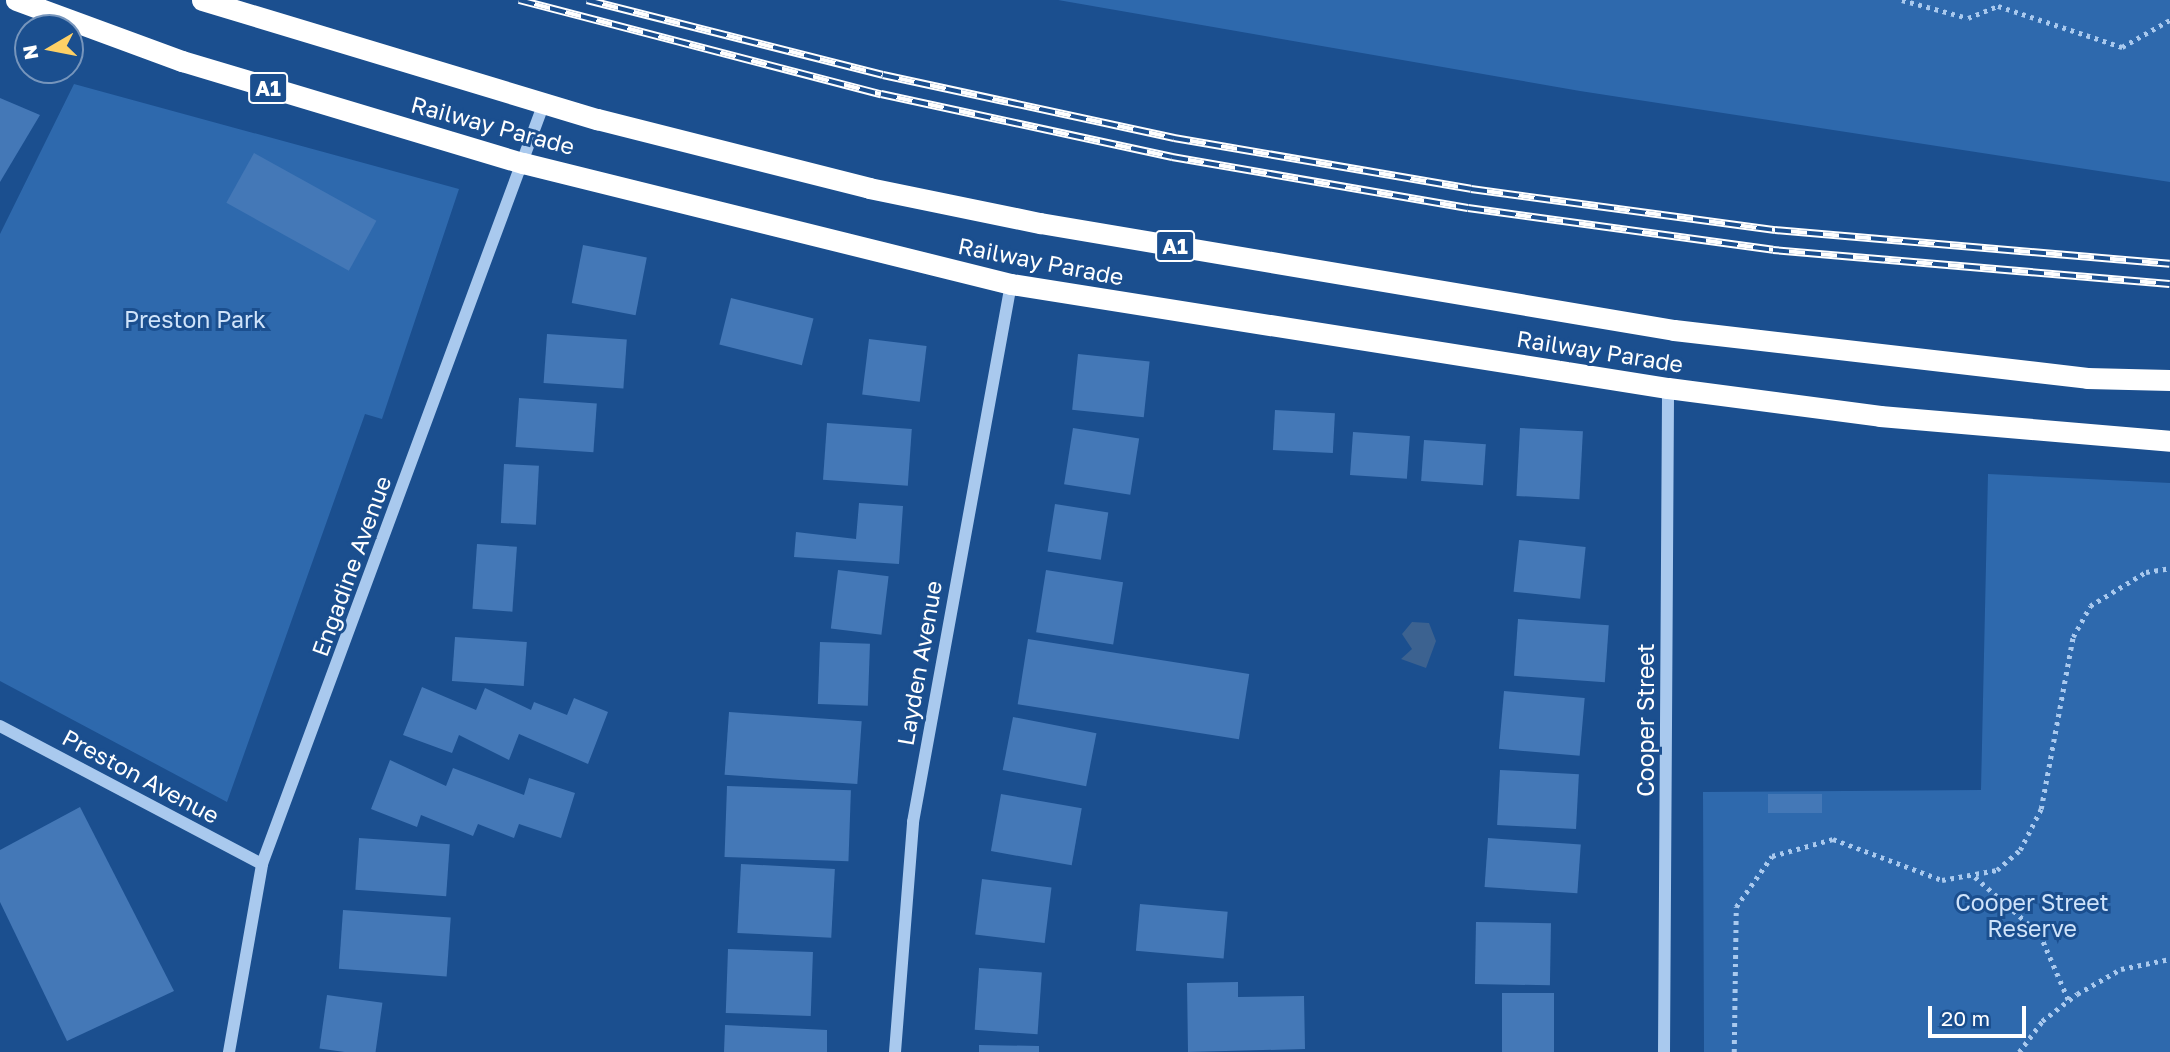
<!DOCTYPE html>
<style>
body{margin:0}
#map{position:relative;width:2170px;height:1052px;overflow:hidden;background:#1b4f8f;font-family:"Golos Text",sans-serif}
div>[style]{position:absolute}
.green>*{inset:0;background:#2e69ad}
.water>*{inset:0;background:#3c6290}
.building>*{inset:0;background:#4478b7;transform-origin:0 0}
.path>*{height:4.5px;margin-top:-2.25px;transform-origin:0;background:repeating-linear-gradient(90deg,#a9c9ee 0 3.5px,transparent 0 8.5px)}
.minor>*{height:12px;margin:-6px;padding:0 6px;transform-origin:6px;border-radius:6px;background:#a9c9ee}
.highway>*{height:21px;margin:-10.5px;padding:0 10.5px;transform-origin:10.5px;border-radius:10.5px;background:#fff}
.rail>*{height:8px;margin-top:-4px;transform-origin:0;background:repeating-linear-gradient(90deg,#1b4f8f 0 16px,#fff 0 32px);box-sizing:border-box;border-block:2px solid #fff}
span{translate:-50% -50%;white-space:nowrap;text-align:center;line-height:1.15;-webkit-text-stroke:6px #1b4f8f;paint-order:stroke}
.shield-label span{padding:2px 5px;background:#1b4f8f;border:2px solid;border-radius:5px;-webkit-text-stroke-width:0}
.shield-label{font-size:21px;color:#fff;font-weight:700}
.street-label{font-size:23px;color:#fff}
.park-label{font-size:23px;color:#cfe3fa}
.north{position:absolute;left:14px;top:14px;width:70px;height:70px;box-sizing:border-box;background:#1b4f8f;border:2px solid #7695bc;border-radius:50%;rotate:260deg;font-size:19px;font-weight:700;line-height:28px;text-align:center;color:#fff}
.north::after{content:'';display:block;margin:auto;width:24px;height:32px;background:#ffd166;clip-path:polygon(50% 0,100% 100%,50% 72%,0 100%)}
.scale{position:absolute;left:1928px;top:1006px;width:98px;height:32px;box-sizing:border-box;border:4px solid #fff;border-top:0;padding-left:9px;font-size:21px;line-height:24px;white-space:nowrap;color:#fff;-webkit-text-stroke:5px #1b4f8f;paint-order:stroke}
</style>
<div id="map">
<div class="green">
<div style="clip-path:polygon(1058px 0,2170px 0,2170px 182px,1580px 91px)"></div>
<div style="clip-path:polygon(74px 84px,459px 189px,382px 419px,365px 414px,227px 802px,0 681px,0 234px)"></div>
<div style="clip-path:polygon(1988px 474px,2170px 483px,2170px 1052px,1704px 1052px,1703px 792px,1981px 790px)"></div>
</div>
<div class="water">
<div style="clip-path:polygon(1412px 622px,1429px 623px,1436px 641px,1426px 668px,1401px 659px,1412px 649px,1402px 634px)"></div>
</div>
<div class="building">
<div style="clip-path:polygon(0 98px,40px 115px,0 182px)"></div>
<div style="left:254px;top:153px;width:140px;height:57px;rotate:29deg"></div>
<div style="left:583px;top:245px;width:65px;height:59px;rotate:11deg"></div>
<div style="left:731px;top:298px;width:85px;height:48px;rotate:14deg"></div>
<div style="left:547px;top:334px;width:80px;height:49px;rotate:4deg"></div>
<div style="left:869px;top:339px;width:58px;height:56px;rotate:7deg"></div>
<div style="left:1078px;top:354px;width:72px;height:56px;rotate:6deg"></div>
<div style="left:519px;top:398px;width:78px;height:49px;rotate:4deg"></div>
<div style="left:1275px;top:410px;width:60px;height:40px;rotate:3deg"></div>
<div style="left:827px;top:423px;width:85px;height:57px;rotate:4deg"></div>
<div style="left:1073px;top:428px;width:67px;height:57px;rotate:9deg"></div>
<div style="left:1520px;top:428px;width:63px;height:68px;rotate:3deg"></div>
<div style="left:1353px;top:432px;width:57px;height:43px;rotate:4deg"></div>
<div style="left:1424px;top:440px;width:62px;height:41px;rotate:4deg"></div>
<div style="left:504px;top:464px;width:35px;height:59px;rotate:3deg"></div>
<div style="clip-path:polygon(859px 503px,903px 506px,899px 564px,794px 557px,796px 532px,856px 539px)"></div>
<div style="left:1055px;top:504px;width:54px;height:48px;rotate:9deg"></div>
<div style="left:1519px;top:540px;width:67px;height:52px;rotate:6deg"></div>
<div style="left:477px;top:544px;width:40px;height:65px;rotate:4deg"></div>
<div style="left:838px;top:570px;width:51px;height:59px;rotate:7deg"></div>
<div style="left:1046px;top:570px;width:78px;height:63px;rotate:9deg"></div>
<div style="left:1518px;top:619px;width:91px;height:57px;rotate:4deg"></div>
<div style="left:455px;top:637px;width:72px;height:44px;rotate:4deg"></div>
<div style="left:1028px;top:639px;width:224px;height:66px;rotate:9deg"></div>
<div style="left:820px;top:642px;width:50px;height:62px;rotate:2deg"></div>
<div style="clip-path:polygon(422px 687px,476px 710px,485px 688px,531px 710px,534px 702px,567px 715px,574px 698px,608px 712px,588px 764px,519px 734px,509px 760px,459px 735px,452px 753px,403px 735px)"></div>
<div style="left:1504px;top:691px;width:81px;height:58px;rotate:5deg"></div>
<div style="left:729px;top:712px;width:133px;height:63px;rotate:4deg"></div>
<div style="left:1013px;top:717px;width:85px;height:54px;rotate:11deg"></div>
<div style="clip-path:polygon(390px 760px,446px 786px,453px 768px,524px 795px,529px 778px,575px 793px,561px 838px,519px 824px,514px 838px,478px 824px,473px 836px,421px 815px,417px 827px,371px 809px)"></div>
<div style="left:1500px;top:770px;width:79px;height:55px;rotate:3deg"></div>
<div style="left:727px;top:786px;width:124px;height:71px;rotate:2deg"></div>
<div style="left:1001px;top:794px;width:82px;height:58px;rotate:10deg"></div>
<div style="left:1768px;top:794px;width:54px;height:19px"></div>
<div style="clip-path:polygon(80px 807px,174px 991px,67px 1041px,0 902px,0 850px)"></div>
<div style="left:359px;top:838px;width:91px;height:52px;rotate:4deg"></div>
<div style="left:1488px;top:838px;width:93px;height:49px;rotate:4deg"></div>
<div style="left:741px;top:864px;width:94px;height:69px;rotate:3deg"></div>
<div style="left:982px;top:879px;width:70px;height:56px;rotate:7deg"></div>
<div style="left:1140px;top:904px;width:88px;height:47px;rotate:5deg"></div>
<div style="left:343px;top:910px;width:108px;height:59px;rotate:4deg"></div>
<div style="left:1476px;top:922px;width:75px;height:62px;rotate:1deg"></div>
<div style="left:728px;top:949px;width:85px;height:64px;rotate:2deg"></div>
<div style="left:979px;top:968px;width:63px;height:62px;rotate:4deg"></div>
<div style="clip-path:polygon(1238px 982px,1238px 997px,1304px 996px,1305px 1049px,1188px 1052px,1187px 983px)"></div>
<div style="left:1502px;top:993px;width:52px;height:59px"></div>
<div style="left:327px;top:995px;width:56px;height:54px;rotate:8deg"></div>
<div style="clip-path:polygon(725px 1025px,827px 1030px,827px 1052px,724px 1052px)"></div>
<div style="clip-path:polygon(979px 1045px,1039px 1046px,1039px 1052px,979px 1052px)"></div>
</div>
<div class="path">
<div style="left:1902px;top:0;width:68px;rotate:15.3deg"></div>
<div style="left:1968px;top:18px;width:32px;rotate:-22deg"></div>
<div style="left:1998px;top:6px;width:131px;rotate:18.3deg"></div>
<div style="left:2122px;top:47px;width:55px;rotate:-29.4deg"></div>
<div style="left:1975px;top:877px;width:86px;rotate:41.2deg"></div>
<div style="left:2040px;top:934px;width:73px;rotate:66.6deg"></div>
<div style="left:1734px;top:1052px;width:145px;rotate:-89.2deg"></div>
<div style="left:1736px;top:907px;width:62px;rotate:-54.8deg"></div>
<div style="left:1772px;top:856px;width:63px;rotate:-15.6deg"></div>
<div style="left:1833px;top:839px;width:116px;rotate:20.6deg"></div>
<div style="left:1942px;top:880px;width:56px;rotate:-10.3deg"></div>
<div style="left:1997px;top:870px;width:30px;rotate:-41deg"></div>
<div style="left:2020px;top:850px;width:46px;rotate:-62.9deg"></div>
<div style="left:2041px;top:809px;width:175px;rotate:-79.5deg"></div>
<div style="left:2073px;top:637px;width:35px;rotate:-61deg"></div>
<div style="left:2090px;top:606px;width:66px;rotate:-31.3deg"></div>
<div style="left:2146px;top:572px;width:24px;rotate:-9deg"></div>
<div style="left:2019px;top:1052px;width:39px;rotate:-53deg"></div>
<div style="left:2042px;top:1021px;width:44px;rotate:-37.6deg"></div>
<div style="left:2077px;top:994px;width:51px;rotate:-29.6deg"></div>
<div style="left:2121px;top:969px;width:50px;rotate:-11.5deg"></div>
</div>
<div class="minor">
<div style="left:0;top:726px;width:296px;rotate:27.8deg"></div>
<div style="left:229px;top:1052px;width:191px;rotate:-80deg"></div>
<div style="left:262px;top:864px;width:812px;rotate:-69.67deg"></div>
<div style="left:895px;top:1052px;width:231px;rotate:-85.5deg"></div>
<div style="left:913px;top:822px;width:547px;rotate:-79.68deg"></div>
<div style="left:1664px;top:1052px;width:664px;rotate:-89.65deg"></div>
</div>
<div class="highway">
<div style="left:16px;top:0;width:177px;rotate:20.2deg"></div>
<div style="left:182px;top:61px;width:356px;rotate:16.7deg"></div>
<div style="left:523px;top:163px;width:503px;rotate:13.93deg"></div>
<div style="left:1011px;top:284px;width:665px;rotate:9deg"></div>
<div style="left:1668px;top:388px;width:214px;rotate:7.5deg"></div>
<div style="left:1880px;top:416px;width:291px;rotate:4.9deg"></div>
<div style="left:202px;top:0;width:413px;rotate:16.8deg"></div>
<div style="left:597px;top:119px;width:281px;rotate:14.2deg"></div>
<div style="left:869px;top:188px;width:175px;rotate:11.6deg"></div>
<div style="left:1040px;top:223px;width:643px;rotate:9.58deg"></div>
<div style="left:1674px;top:330px;width:416px;rotate:6.6deg"></div>
<div style="left:2087px;top:378px;width:83px;rotate:1.4deg"></div>
</div>
<div class="rail">
<div style="left:519px;top:0;width:374px;rotate:14.6deg"></div>
<div style="left:881px;top:94px;width:298px;rotate:12.2deg"></div>
<div style="left:1172px;top:157px;width:300px;rotate:9.8deg"></div>
<div style="left:1468px;top:208px;width:308px;rotate:7.8deg"></div>
<div style="left:1773px;top:250px;width:398px;rotate:4.9deg"></div>
<div style="left:587px;top:0;width:305px;rotate:14.2deg"></div>
<div style="left:883px;top:75px;width:298px;rotate:12.2deg"></div>
<div style="left:1174px;top:138px;width:301px;rotate:9.7deg"></div>
<div style="left:1471px;top:189px;width:307px;rotate:7.7deg"></div>
<div style="left:1775px;top:230px;width:396px;rotate:4.9deg"></div>
</div>
<div class="shield-label">
<span style="left:268px;top:88px">A1</span>
<span style="left:1175px;top:246px">A1</span>
</div>
<div class="street-label">
<span style="left:493px;top:125px;rotate:15deg">Railway Parade</span>
<span style="left:1041px;top:261px;rotate:11deg">Railway Parade</span>
<span style="left:1600px;top:351px;rotate:9deg">Railway Parade</span>
<span style="left:351px;top:566px;rotate:-70deg">Engadine Avenue</span>
<span style="left:919px;top:663px;rotate:-80deg">Layden Avenue</span>
<span style="left:1645px;top:720px;rotate:-90deg">Cooper Street</span>
<span style="left:141px;top:776px;rotate:28deg">Preston Avenue</span>
</div>
<div class="park-label">
<span style="left:195px;top:319px">Preston Park</span>
<span style="left:2032px;top:915px">Cooper Street<br>Reserve</span>
</div>
<div class="north">N</div>
<div class="scale">20 m</div>
</div>
